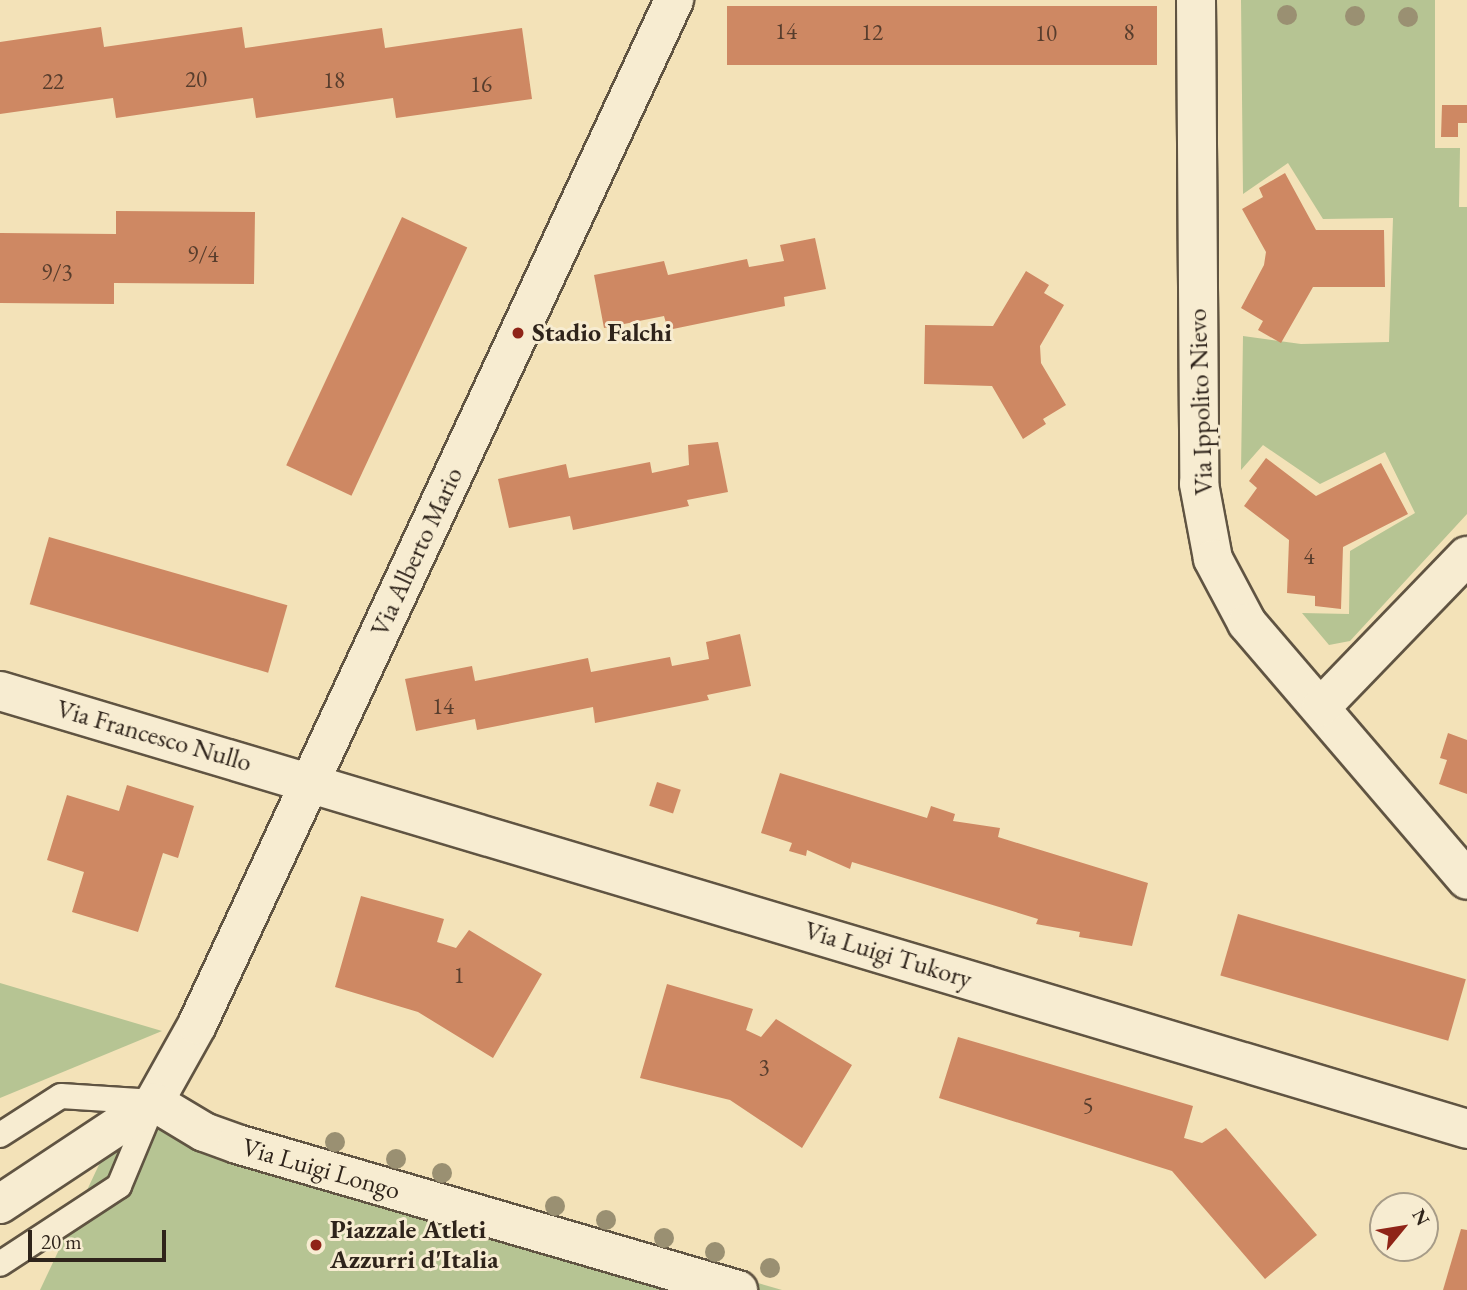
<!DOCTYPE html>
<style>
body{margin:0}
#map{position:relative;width:1467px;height:1290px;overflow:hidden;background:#f3e2b8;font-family:"EB Garamond",serif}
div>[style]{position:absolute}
.green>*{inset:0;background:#b6c493}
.building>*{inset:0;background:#ce8863;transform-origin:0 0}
.roads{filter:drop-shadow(2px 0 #605442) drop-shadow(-2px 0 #605442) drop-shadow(0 2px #605442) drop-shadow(0 -2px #605442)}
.lane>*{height:24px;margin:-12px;padding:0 12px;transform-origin:12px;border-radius:12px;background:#f7ecd1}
.street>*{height:38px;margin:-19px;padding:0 19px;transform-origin:19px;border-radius:19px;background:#f7ecd1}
.secondary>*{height:38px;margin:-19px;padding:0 19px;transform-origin:19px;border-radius:19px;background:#f7ecd1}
.trees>*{width:20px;height:20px;margin:-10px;border-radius:50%;background:#9a9072}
.dots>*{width:19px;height:19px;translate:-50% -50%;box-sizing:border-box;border:4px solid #f7ecd1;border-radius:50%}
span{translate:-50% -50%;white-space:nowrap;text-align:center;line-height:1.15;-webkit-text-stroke:6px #f7ecd1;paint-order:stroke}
.number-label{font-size:23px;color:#573d2d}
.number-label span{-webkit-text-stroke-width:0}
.poi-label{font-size:26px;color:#2f241b;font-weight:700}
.left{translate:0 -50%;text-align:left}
.street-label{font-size:26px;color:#2f241b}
.north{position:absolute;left:1369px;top:1192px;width:70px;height:70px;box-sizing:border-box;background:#f7ecd1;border:2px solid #a79c88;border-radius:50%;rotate:60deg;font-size:19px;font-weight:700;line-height:28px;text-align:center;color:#2f241b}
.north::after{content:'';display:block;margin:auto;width:24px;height:32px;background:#8f2418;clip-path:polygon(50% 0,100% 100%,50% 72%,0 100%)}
.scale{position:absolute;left:28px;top:1230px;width:138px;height:32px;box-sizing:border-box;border:4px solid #2f241b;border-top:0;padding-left:9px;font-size:21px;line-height:24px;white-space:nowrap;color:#2f241b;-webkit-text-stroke:5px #f7ecd1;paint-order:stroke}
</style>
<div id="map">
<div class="green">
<div style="clip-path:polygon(1241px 0,1435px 0,1435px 148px,1460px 148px,1459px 207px,1467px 207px,1467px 514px,1350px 641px,1329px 645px,1302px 613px,1349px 614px,1350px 551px,1415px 513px,1385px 452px,1320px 484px,1263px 445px,1241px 470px,1243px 336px,1301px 344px,1389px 342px,1393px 218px,1323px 219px,1288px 163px,1243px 194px)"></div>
<div style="clip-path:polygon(0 983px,162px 1031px,0 1098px)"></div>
<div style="clip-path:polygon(129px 1101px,782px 1290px,40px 1290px)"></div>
</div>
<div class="building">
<div style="left:727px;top:6px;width:430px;height:59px"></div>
<div style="clip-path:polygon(101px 27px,104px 47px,242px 27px,245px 48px,382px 28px,385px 48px,522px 28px,532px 99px,396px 118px,393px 98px,256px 118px,253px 98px,116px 118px,113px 98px,0 114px,0 42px)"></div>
<div style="clip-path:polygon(1442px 105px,1467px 105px,1467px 123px,1458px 123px,1458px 137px,1441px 137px)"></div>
<div style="clip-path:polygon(1285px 173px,1316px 230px,1384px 230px,1385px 287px,1313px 287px,1281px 343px,1258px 330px,1263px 321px,1241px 308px,1264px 265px,1266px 252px,1242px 209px,1263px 197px,1259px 188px)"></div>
<div style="clip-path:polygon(116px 211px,255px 212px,254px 284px,114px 283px,114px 304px,0 303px,0 233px,116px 234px)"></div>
<div style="left:402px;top:217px;width:72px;height:274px;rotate:25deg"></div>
<div style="clip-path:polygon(815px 238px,826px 289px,784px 297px,785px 306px,668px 330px,664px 316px,604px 328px,594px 275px,664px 261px,668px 275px,747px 259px,749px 267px,784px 261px,780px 245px)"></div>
<div style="clip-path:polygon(1026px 271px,1049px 285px,1044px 293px,1064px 305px,1040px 346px,1041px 363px,1066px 405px,1043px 419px,1046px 424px,1023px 439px,992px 386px,924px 384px,925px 325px,993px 326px)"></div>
<div style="clip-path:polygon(718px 442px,728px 492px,687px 500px,689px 506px,573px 530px,570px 516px,509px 528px,498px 479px,566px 464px,569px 478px,650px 462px,652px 473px,689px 465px,688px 445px)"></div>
<div style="clip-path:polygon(1266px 458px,1316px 496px,1381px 463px,1408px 514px,1343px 547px,1341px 609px,1315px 606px,1315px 596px,1287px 593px,1289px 540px,1244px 506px,1257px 488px,1249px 481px)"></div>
<div style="left:49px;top:537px;width:248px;height:70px;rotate:16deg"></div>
<div style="clip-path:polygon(740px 634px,751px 686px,707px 695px,709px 700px,595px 723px,593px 707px,477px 730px,475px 719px,416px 731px,405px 679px,472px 666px,475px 681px,588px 658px,591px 672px,670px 657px,672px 666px,709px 659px,706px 642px)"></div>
<div style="clip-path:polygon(1448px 733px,1467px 740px,1467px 794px,1439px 784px,1447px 760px,1440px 758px)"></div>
<div style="clip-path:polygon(780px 773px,927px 818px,931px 806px,955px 814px,953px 821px,1000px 828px,998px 837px,1148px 883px,1132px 946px,1079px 937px,1080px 932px,1036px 924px,1038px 919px,852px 862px,850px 869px,807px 850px,806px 856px,789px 851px,792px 843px,761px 833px)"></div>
<div style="left:657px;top:782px;width:25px;height:25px;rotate:18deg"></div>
<div style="clip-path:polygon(127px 785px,194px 806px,178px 858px,163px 853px,138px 932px,72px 912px,84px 872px,47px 860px,67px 795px,119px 811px)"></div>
<div style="clip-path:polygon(361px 896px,444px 919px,437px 942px,456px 948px,469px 930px,542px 974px,493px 1058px,418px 1012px,335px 987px)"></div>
<div style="left:1238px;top:914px;width:237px;height:64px;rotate:16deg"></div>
<div style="clip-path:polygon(667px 984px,753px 1009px,746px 1030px,761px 1037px,776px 1019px,852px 1065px,802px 1148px,730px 1100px,640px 1078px)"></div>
<div style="clip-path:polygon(958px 1037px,1193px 1106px,1184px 1138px,1202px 1143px,1226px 1128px,1317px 1235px,1265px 1279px,1172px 1171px,939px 1098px)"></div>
<div style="clip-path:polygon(1461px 1229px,1467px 1230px,1467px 1290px,1443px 1290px)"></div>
</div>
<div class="roads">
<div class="lane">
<div style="left:0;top:1135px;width:72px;rotate:-32.6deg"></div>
<div style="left:61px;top:1096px;width:93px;rotate:3.7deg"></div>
<div style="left:154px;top:1102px;width:91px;rotate:112.6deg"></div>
<div style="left:119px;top:1186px;width:142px;rotate:146.8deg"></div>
</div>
<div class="street">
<div style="left:1196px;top:0;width:484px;rotate:89.6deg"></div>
<div style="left:1199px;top:484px;width:76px;rotate:79.4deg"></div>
<div style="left:1213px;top:559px;width:72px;rotate:62deg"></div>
<div style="left:1247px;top:623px;width:338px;rotate:49.4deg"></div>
<div style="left:0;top:691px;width:1531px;rotate:16.62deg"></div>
<div style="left:1321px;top:707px;width:210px;rotate:-46deg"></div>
<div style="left:154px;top:1102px;width:88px;rotate:-60.8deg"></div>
<div style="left:197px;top:1025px;width:1131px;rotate:-65.04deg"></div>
</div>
<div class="secondary">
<div style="left:0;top:1204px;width:185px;rotate:-33.5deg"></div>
<div style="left:154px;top:1102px;width:58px;rotate:31deg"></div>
<div style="left:204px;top:1132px;width:35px;rotate:20deg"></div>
<div style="left:237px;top:1144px;width:522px;rotate:16.25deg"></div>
</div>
</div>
<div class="trees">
<div style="left:1287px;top:15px"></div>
<div style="left:1355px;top:16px"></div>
<div style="left:1408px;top:17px"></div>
<div style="left:335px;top:1142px"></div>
<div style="left:396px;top:1159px"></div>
<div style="left:442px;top:1173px"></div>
<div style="left:555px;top:1206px"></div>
<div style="left:606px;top:1220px"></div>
<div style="left:664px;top:1238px"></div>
<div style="left:715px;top:1252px"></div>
<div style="left:770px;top:1268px"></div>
</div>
<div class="dots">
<div style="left:518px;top:333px;background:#8f2418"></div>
<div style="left:316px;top:1245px;background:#8f2418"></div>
</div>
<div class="number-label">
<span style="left:786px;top:31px">14</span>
<span style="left:872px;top:32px">12</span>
<span style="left:1129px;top:32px">8</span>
<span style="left:1046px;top:33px">10</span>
<span style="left:196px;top:79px">20</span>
<span style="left:334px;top:80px">18</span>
<span style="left:53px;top:81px">22</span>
<span style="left:481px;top:84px">16</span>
<span style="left:203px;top:254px">9/4</span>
<span style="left:57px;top:272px">9/3</span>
<span style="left:1309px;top:556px">4</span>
<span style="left:443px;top:706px">14</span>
<span style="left:459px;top:975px">1</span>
<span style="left:764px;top:1067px">3</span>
<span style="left:1088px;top:1105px">5</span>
</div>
<div class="poi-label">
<span class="left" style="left:532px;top:333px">Stadio Falchi</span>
<span class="left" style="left:330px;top:1245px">Piazzale Atleti<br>Azzurri d'Italia</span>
</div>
<div class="street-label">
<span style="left:1201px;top:402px;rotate:-92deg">Via Ippolito Nievo</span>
<span style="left:417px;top:552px;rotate:-65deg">Via Alberto Mario</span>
<span style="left:154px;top:736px;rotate:16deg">Via Francesco Nullo</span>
<span style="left:888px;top:955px;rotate:17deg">Via Luigi Tukory</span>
<span style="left:321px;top:1169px;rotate:16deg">Via Luigi Longo</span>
</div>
<div class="north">N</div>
<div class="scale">20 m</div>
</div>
